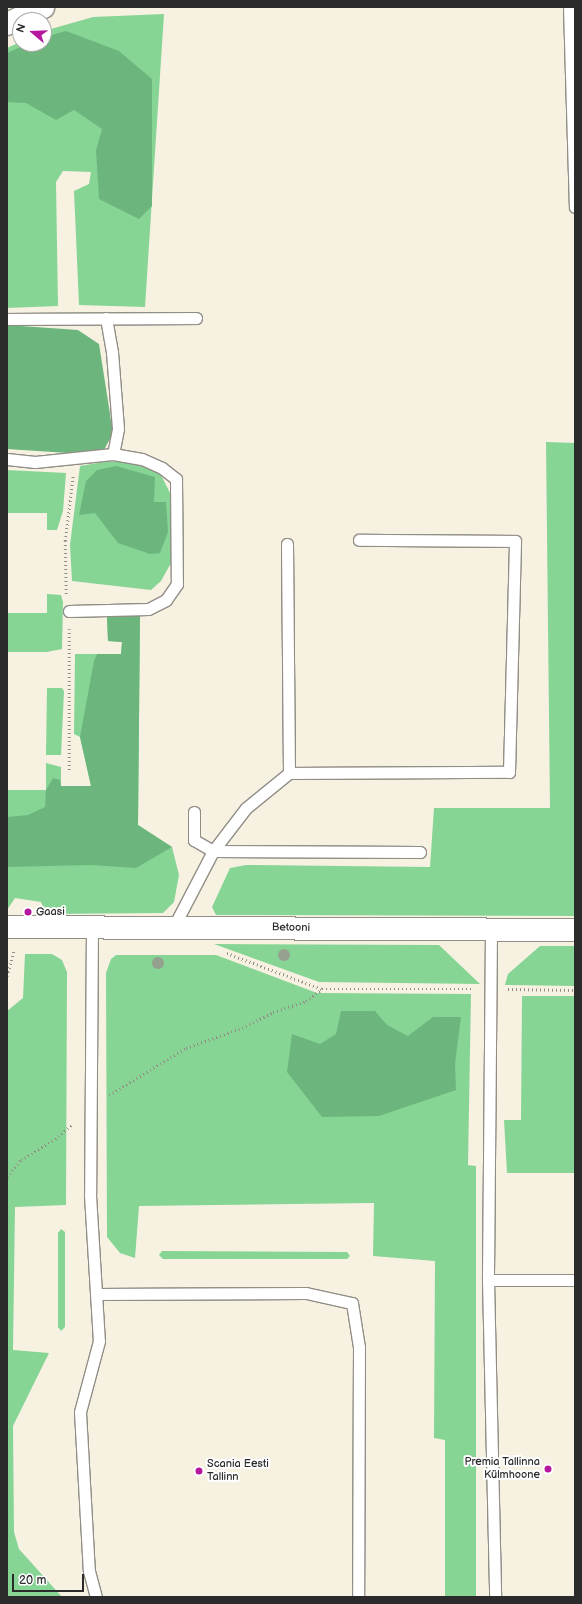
<!DOCTYPE html>
<meta charset="utf-8">
<style>
body{margin:0}
#map{position:relative;width:582px;height:1604px;overflow:hidden;background:#f7f1e2;font-family:"Balsamiq Sans",sans-serif}
div>[style]{position:absolute}
.green>*{inset:0;background:#86d595}
.forest>*{inset:0;background:#6cb67e}
.path>*{height:2.5px;margin-top:-1.25px;transform-origin:0;background:repeating-linear-gradient(90deg,#918e86 0 1px,transparent 0 4px)}
.roads{filter:drop-shadow(1px 0 #918e86) drop-shadow(-1px 0 #918e86) drop-shadow(0 1px #918e86) drop-shadow(0 -1px #918e86)}
.lane>*{height:11px;margin:-5.5px;padding:0 5.5px;transform-origin:5.5px;border-radius:5.5px;background:#fff}
.street>*{height:22px;margin:-11px;padding:0 11px;transform-origin:11px;border-radius:11px;background:#fff}
.secondary>*{height:22px;margin:-11px;padding:0 11px;transform-origin:11px;border-radius:11px;background:#fff}
.trees>*{width:12px;height:12px;margin:-6px;border-radius:50%;background:#96a08f}
.dots>*{width:11px;height:11px;translate:-50% -50%;box-sizing:border-box;border:2px solid #fff;border-radius:50%}
span{translate:-50% -50%;white-space:nowrap;text-align:center;line-height:1.15;-webkit-text-stroke:4px #fff;paint-order:stroke}
.poi-label{font-size:11px;color:#2b2b2b}
.left{translate:0 -50%;text-align:left}
.right{translate:-100% -50%;text-align:right}
.street-label{font-size:11px;color:#2b2b2b}
.frame{position:absolute;inset:0;border:8px solid #2b2b2b;pointer-events:none}
.north{position:absolute;left:12px;top:12px;width:40px;height:40px;box-sizing:border-box;background:#fff;border:1px solid #aaa;border-radius:50%;rotate:289deg;font-size:11px;font-weight:700;line-height:16px;text-align:center;color:#2b2b2b}
.north::after{content:'';display:block;margin:auto;width:14px;height:18px;background:#b5179e;clip-path:polygon(50% 0,100% 100%,50% 72%,0 100%)}
.scale{position:absolute;left:12px;top:1574px;width:72px;height:18px;box-sizing:border-box;border:2px solid #2b2b2b;border-top:0;padding-left:5px;font-size:12px;line-height:14px;white-space:nowrap;color:#2b2b2b;-webkit-text-stroke:3px #fff;paint-order:stroke}
</style>
<div id="map">
<div class="green">
<div style="clip-path:polygon(164px 14px,145px 307px,79px 305px,74px 191px,89px 184px,91px 172px,63px 171px,56px 182px,58px 306px,7px 308px,7px 48px,20px 42px,20px 44px,44px 44px,44px 31px,93px 17px)"></div>
<div style="clip-path:polygon(546px 442px,575px 443px,575px 916px,216px 915px,212px 907px,230px 868px,246px 865px,430px 867px,434px 808px,550px 808px)"></div>
<div style="clip-path:polygon(103px 462px,129px 462px,148px 466px,160px 473px,170px 493px,171px 563px,161px 581px,151px 590px,72px 581px,70px 545px,80px 466px)"></div>
<div style="clip-path:polygon(7px 470px,66px 473px,63px 511px,57px 530px,47px 530px,47px 513px,7px 513px)"></div>
<div style="clip-path:polygon(47px 594px,61px 595px,63px 602px,62px 649px,47px 652px,7px 652px,7px 613px,47px 613px)"></div>
<div style="clip-path:polygon(140px 615px,138px 825px,172px 847px,179px 875px,174px 902px,163px 913px,46px 914px,41px 902px,15px 898px,7px 910px,7px 790px,46px 790px,46px 763px,61px 767px,61px 786px,91px 786px,80px 737px,74px 734px,75px 654px,121px 654px,122px 642px,108px 641px,107px 617px)"></div>
<div style="clip-path:polygon(47px 688px,62px 688px,64px 691px,61px 755px,46px 755px)"></div>
<div style="clip-path:polygon(214px 944px,439px 945px,480px 984px,319px 982px)"></div>
<div style="clip-path:polygon(540px 946px,575px 946px,575px 986px,505px 985px,508px 974px)"></div>
<div style="clip-path:polygon(25px 954px,52px 954px,62px 960px,67px 972px,66px 1205px,15px 1207px,13px 1350px,49px 1353px,13px 1426px,14px 1532px,19px 1549px,62px 1597px,7px 1597px,7px 1011px,23px 998px)"></div>
<div style="clip-path:polygon(116px 955px,216px 955px,317px 993px,471px 994px,468px 1165px,476px 1166px,476px 1597px,445px 1597px,445px 1440px,434px 1438px,435px 1261px,373px 1256px,374px 1203px,139px 1206px,135px 1258px,120px 1253px,107px 1237px,106px 973px,111px 959px)"></div>
<div style="clip-path:polygon(522px 996px,575px 996px,575px 1173px,507px 1173px,504px 1120px,521px 1120px)"></div>
<div style="clip-path:polygon(61px 1229px,65px 1232px,65px 1327px,61px 1331px,58px 1327px,58px 1233px)"></div>
<div style="clip-path:polygon(162px 1251px,347px 1252px,350px 1256px,347px 1259px,163px 1259px,159px 1255px)"></div>
</div>
<div class="forest">
<div style="clip-path:polygon(66px 31px,119px 51px,152px 79px,152px 206px,139px 219px,99px 199px,96px 150px,102px 129px,74px 110px,56px 120px,26px 103px,7px 102px,7px 53px,27px 44px,44px 44px,44px 37px)"></div>
<div style="clip-path:polygon(7px 325px,78px 330px,99px 344px,113px 433px,104px 450px,68px 453px,7px 449px)"></div>
<div style="clip-path:polygon(116px 466px,155px 477px,154px 502px,166px 502px,168px 532px,160px 553px,150px 554px,118px 543px,95px 513px,79px 515px,86px 481px,97px 470px)"></div>
<div style="clip-path:polygon(140px 615px,138px 825px,172px 847px,136px 868px,91px 865px,7px 867px,7px 817px,28px 815px,45px 807px,46px 790px,53px 778px,60px 780px,61px 786px,91px 786px,80px 737px,94px 661px,97px 654px,121px 654px,122px 642px,108px 641px,107px 617px)"></div>
<div style="clip-path:polygon(341px 1011px,375px 1011px,387px 1025px,408px 1036px,433px 1017px,461px 1017px,455px 1064px,456px 1090px,379px 1116px,322px 1117px,287px 1072px,292px 1034px,320px 1044px,336px 1034px)"></div>
</div>
<div class="path">
<div style="left:66px;top:594px;width:53px;rotate:-91.1deg"></div>
<div style="left:65px;top:541px;width:65px;rotate:-83deg"></div>
<div style="left:69px;top:770px;width:141px;rotate:-90deg"></div>
<div style="left:227px;top:953px;width:102px;rotate:20.8deg"></div>
<div style="left:322px;top:989px;width:151px"></div>
<div style="left:7px;top:976px;width:27px;rotate:-75deg"></div>
<div style="left:508px;top:989px;width:67px;rotate:0.9deg"></div>
<div style="left:109px;top:1095px;width:90px;rotate:-31.4deg"></div>
<div style="left:186px;top:1048px;width:59px;rotate:-19.7deg"></div>
<div style="left:242px;top:1028px;width:35px;rotate:-27deg"></div>
<div style="left:273px;top:1012px;width:35px;rotate:-18deg"></div>
<div style="left:306px;top:1001px;width:20px;rotate:-37deg"></div>
<div style="left:7px;top:1177px;width:22px;rotate:-51deg"></div>
<div style="left:21px;top:1160px;width:40px;rotate:-32deg"></div>
<div style="left:55px;top:1139px;width:23px;rotate:-41deg"></div>
</div>
<div class="roads">
<div class="lane">
<div style="left:569px;top:7px;width:200px;rotate:88.3deg"></div>
<div style="left:106px;top:318px;width:35px;rotate:80deg"></div>
<div style="left:112px;top:352px;width:77px;rotate:85.5deg"></div>
<div style="left:118px;top:429px;width:25px;rotate:101deg"></div>
<div style="left:7px;top:319px;width:189px;rotate:-0.3deg"></div>
<div style="left:7px;top:459px;width:28px;rotate:6deg"></div>
<div style="left:35px;top:462px;width:78px;rotate:-5.9deg"></div>
<div style="left:113px;top:454px;width:29px;rotate:10deg"></div>
<div style="left:142px;top:459px;width:22px;rotate:24deg"></div>
<div style="left:162px;top:468px;width:18px;rotate:38deg"></div>
<div style="left:176px;top:479px;width:105px;rotate:89.5deg"></div>
<div style="left:177px;top:584px;width:19px;rotate:125deg"></div>
<div style="left:166px;top:600px;width:20px;rotate:153deg"></div>
<div style="left:148px;top:609px;width:79px;rotate:178.5deg"></div>
<div style="left:287px;top:544px;width:229px;rotate:89.5deg"></div>
<div style="left:194px;top:812px;width:28px;rotate:90deg"></div>
<div style="left:194px;top:840px;width:22px;rotate:30deg"></div>
<div style="left:213px;top:851px;width:207px;rotate:0.3deg"></div>
<div style="left:92px;top:925px;width:270px;rotate:90.4deg"></div>
<div style="left:90px;top:1195px;width:146px;rotate:86.5deg"></div>
<div style="left:99px;top:1341px;width:73px;rotate:105deg"></div>
<div style="left:80px;top:1412px;width:159px;rotate:86.8deg"></div>
<div style="left:89px;top:1571px;width:27px;rotate:75deg"></div>
<div style="left:174px;top:926px;width:85px;rotate:-62.5deg"></div>
<div style="left:213px;top:851px;width:54px;rotate:-52.5deg"></div>
<div style="left:246px;top:808px;width:55px;rotate:-39.1deg"></div>
<div style="left:289px;top:773px;width:220px;rotate:-0.3deg"></div>
<div style="left:509px;top:772px;width:231px;rotate:-88.5deg"></div>
<div style="left:515px;top:541px;width:156px;rotate:-179.6deg"></div>
<div style="left:491px;top:931px;width:349px;rotate:90.5deg"></div>
<div style="left:488px;top:1280px;width:317px;rotate:88.7deg"></div>
<div style="left:488px;top:1280px;width:87px"></div>
<div style="left:96px;top:1294px;width:210px;rotate:-0.3deg"></div>
<div style="left:306px;top:1293px;width:47px;rotate:12.3deg"></div>
<div style="left:352px;top:1303px;width:45px;rotate:81deg"></div>
<div style="left:359px;top:1347px;width:250px;rotate:90.2deg"></div>
</div>
<div class="street">
<div style="left:7px;top:24px;width:40px;rotate:-25deg"></div>
</div>
<div class="secondary">
<div style="left:7px;top:927px;width:568px;rotate:0.3deg"></div>
</div>
</div>
<div class="trees">
<div style="left:284px;top:955px"></div>
<div style="left:158px;top:963px"></div>
</div>
<div class="dots">
<div style="left:28px;top:912px;background:#b5179e"></div>
<div style="left:548px;top:1469px;background:#b5179e"></div>
<div style="left:199px;top:1471px;background:#b5179e"></div>
</div>
<div class="poi-label">
<span class="left" style="left:36px;top:912px">Gaasi</span>
<span class="right" style="left:540px;top:1469px">Premia Tallinna<br>Külmhoone</span>
<span class="left" style="left:207px;top:1471px">Scania Eesti<br>Tallinn</span>
</div>
<div class="street-label">
<span style="left:291px;top:928px;rotate:1deg">Betooni</span>
</div>
<div class="frame"></div>
<div class="north">N</div>
<div class="scale">20 m</div>
</div>
